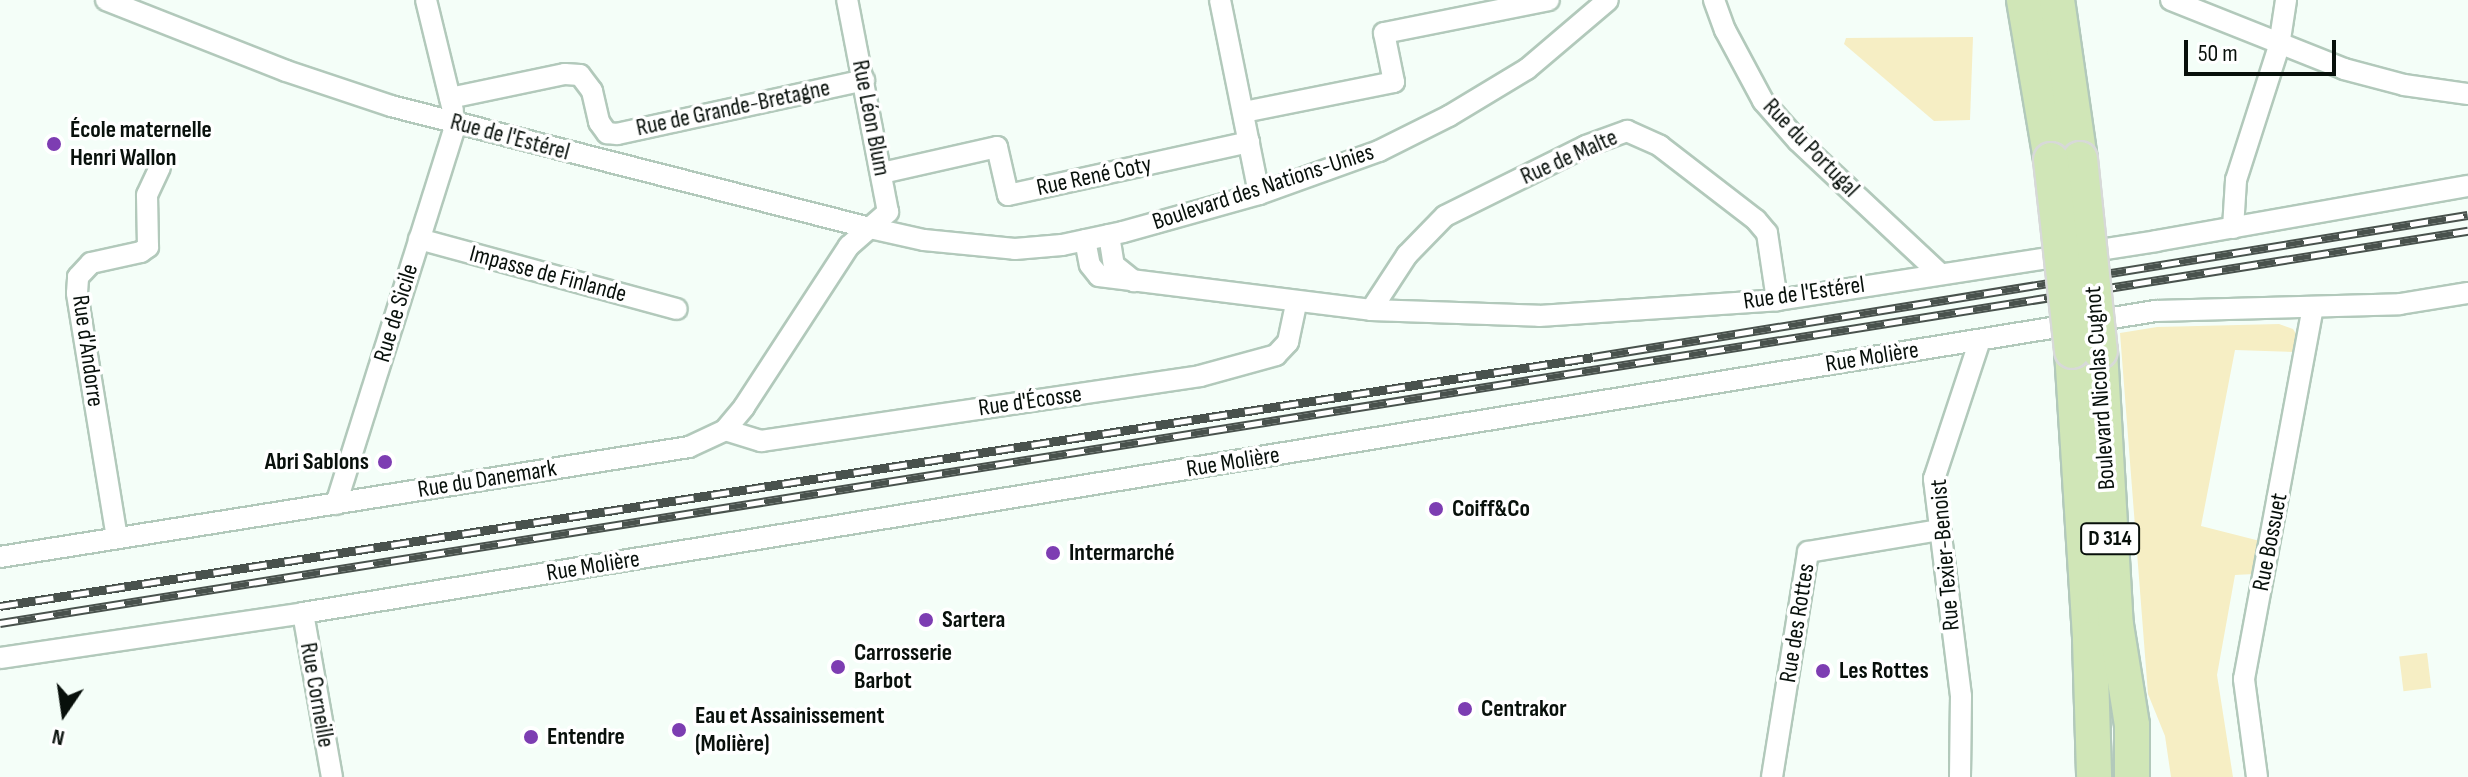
<!DOCTYPE html>
<meta charset="utf-8">
<style>
body{margin:0}
#map{position:relative;width:2468px;height:777px;overflow:hidden;background:#f4fef8;font-family:"Sofia Sans Condensed",sans-serif}
div>[style]{position:absolute}
.green>*{inset:0;background:#f6eec4;transform-origin:0 0}
.roads{filter:drop-shadow(2px 0 #b2c9bb) drop-shadow(-2px 0 #b2c9bb) drop-shadow(0 2px #b2c9bb) drop-shadow(0 -2px #b2c9bb)}
.street>*{height:20px;margin:-10px;padding:0 10px;transform-origin:10px;border-radius:10px;background:#fff}
.primary>*{height:34px;margin:-17px;padding:0 17px;transform-origin:17px;border-radius:17px;background:#d0e6b7}
.rail>*{height:9px;margin-top:-4.5px;transform-origin:0;background:repeating-linear-gradient(90deg,#fff 0 18px,#49524d 0 36px);box-sizing:border-box;border-block:2px solid #49524d}
.bridges{filter:drop-shadow(2px 0 #d7d9d8) drop-shadow(-2px 0 #d7d9d8) drop-shadow(0 2px #d7d9d8) drop-shadow(0 -2px #d7d9d8)}
.primary-bridge>*{height:34px;margin:-17px;padding:0 17px;transform-origin:17px;border-radius:17px;background:#d0e6b7}
.dots>*{width:22px;height:22px;translate:-50% -50%;box-sizing:border-box;border:4px solid #fff;border-radius:50%}
span{translate:-50% -50%;white-space:nowrap;text-align:center;line-height:1.15;-webkit-text-stroke:7px #fff;paint-order:stroke}
.shield-label span{padding:2px 6px;background:#fff;border:2px solid;border-radius:6px;-webkit-text-stroke-width:0}
.shield-label{font-size:22px;color:#08100b;font-weight:700}
.street-label{font-size:24px;color:#08100b}
.poi-label{font-size:24px;color:#08100b;font-weight:700}
.left{translate:0 -50%;text-align:left}
.right{translate:-100% -50%;text-align:right}
.north{position:absolute;left:24px;top:673px;width:80px;height:80px;-webkit-text-stroke:6px #fff;paint-order:stroke;rotate:193deg;font-size:22px;font-weight:700;line-height:32px;text-align:center;color:#08100b}
.north::after{content:'';display:block;margin:auto;width:28px;height:36px;background:#08100b;clip-path:polygon(50% 0,100% 100%,50% 72%,0 100%)}
.scale{position:absolute;left:2184px;top:40px;width:152px;height:36px;box-sizing:border-box;border:4px solid #08100b;border-top:0;padding-left:10px;font-size:24px;line-height:28px;white-space:nowrap;color:#08100b;-webkit-text-stroke:6px #fff;paint-order:stroke}
</style>
<div id="map">
<div class="green">
<div style="clip-path:polygon(1973px 37px,1970px 120px,1934px 121px,1844px 44px,1846px 38px)"></div>
<div style="clip-path:polygon(2279px 324px,2293px 329px,2298px 337px,2294px 352px,2235px 350px,2201px 526px,2260px 541px,2254px 574px,2235px 575px,2217px 675px,2233px 777px,2171px 777px,2165px 736px,2148px 694px,2120px 333px,2157px 327px)"></div>
<div style="left:2427px;top:653px;width:35px;height:28px;rotate:83deg"></div>
</div>
<div class="roads">
<div class="street">
<div style="left:106px;top:0;width:193px;rotate:21.5deg"></div>
<div style="left:286px;top:71px;width:111px;rotate:18.4deg"></div>
<div style="left:391px;top:106px;width:494px;rotate:14.3deg"></div>
<div style="left:870px;top:228px;width:55px;rotate:12.5deg"></div>
<div style="left:924px;top:240px;width:91px;rotate:5.6deg"></div>
<div style="left:1015px;top:249px;width:47px;rotate:-4.9deg"></div>
<div style="left:1062px;top:245px;width:62px;rotate:-12deg"></div>
<div style="left:1123px;top:232px;width:141px;rotate:-15.6deg"></div>
<div style="left:1259px;top:194px;width:127px;rotate:-19.7deg"></div>
<div style="left:1379px;top:151px;width:78px;rotate:-26.6deg"></div>
<div style="left:1449px;top:116px;width:91px;rotate:-31.1deg"></div>
<div style="left:1527px;top:69px;width:106px;rotate:-40.4deg"></div>
<div style="left:426px;top:0;width:114px;rotate:76.3deg"></div>
<div style="left:1220px;top:0;width:198px;rotate:78.6deg"></div>
<div style="left:1714px;top:0;width:32px;rotate:70deg"></div>
<div style="left:1725px;top:30px;width:81px;rotate:61.8deg"></div>
<div style="left:1763px;top:101px;width:53px;rotate:48.8deg"></div>
<div style="left:1798px;top:141px;width:193px;rotate:43.1deg"></div>
<div style="left:2171px;top:0;width:186px;rotate:21.7deg"></div>
<div style="left:2344px;top:69px;width:62px;rotate:14.9deg"></div>
<div style="left:2404px;top:85px;width:65px;rotate:8deg"></div>
<div style="left:450px;top:98px;width:117px;rotate:-11.8deg"></div>
<div style="left:565px;top:74px;width:15px;rotate:4deg"></div>
<div style="left:580px;top:75px;width:20px;rotate:53deg"></div>
<div style="left:592px;top:91px;width:32px;rotate:77deg"></div>
<div style="left:599px;top:122px;width:14px;rotate:54deg"></div>
<div style="left:607px;top:133px;width:10px;rotate:6deg"></div>
<div style="left:617px;top:134px;width:253px;rotate:-12.3deg"></div>
<div style="left:1244px;top:112px;width:153px;rotate:-11.3deg"></div>
<div style="left:1394px;top:82px;width:50px;rotate:-101.5deg"></div>
<div style="left:1384px;top:33px;width:168px;rotate:-11.3deg"></div>
<div style="left:882px;top:173px;width:118px;rotate:-12.7deg"></div>
<div style="left:997px;top:147px;width:49px;rotate:77.1deg"></div>
<div style="left:1008px;top:195px;width:247px;rotate:-12.4deg"></div>
<div style="left:2233px;top:228px;width:48px;rotate:-86.4deg"></div>
<div style="left:2236px;top:180px;width:141px;rotate:-72.2deg"></div>
<div style="left:2279px;top:46px;width:47px;rotate:-81.3deg"></div>
<div style="left:1109px;top:235px;width:30px;rotate:81deg"></div>
<div style="left:1114px;top:265px;width:26px;rotate:39deg"></div>
<div style="left:419px;top:239px;width:267px;rotate:15.2deg"></div>
<div style="left:1085px;top:240px;width:25px;rotate:79deg"></div>
<div style="left:1090px;top:265px;width:14px;rotate:51deg"></div>
<div style="left:1099px;top:276px;width:274px;rotate:7.1deg"></div>
<div style="left:1371px;top:310px;width:168px;rotate:2deg"></div>
<div style="left:1539px;top:316px;width:239px;rotate:-3.8deg"></div>
<div style="left:1777px;top:300px;width:384px;rotate:-8.8deg"></div>
<div style="left:2156px;top:241px;width:317px;rotate:-10deg"></div>
<div style="left:1371px;top:310px;width:66px;rotate:-56.8deg"></div>
<div style="left:1407px;top:255px;width:54px;rotate:-45.7deg"></div>
<div style="left:1445px;top:216px;width:157px;rotate:-26.4deg"></div>
<div style="left:1586px;top:146px;width:44px;rotate:-20.1deg"></div>
<div style="left:1627px;top:131px;width:36px;rotate:24deg"></div>
<div style="left:1660px;top:146px;width:121px;rotate:37.6deg"></div>
<div style="left:1756px;top:220px;width:17px;rotate:50deg"></div>
<div style="left:1767px;top:233px;width:68px;rotate:81.5deg"></div>
<div style="left:725px;top:430px;width:38px;rotate:17deg"></div>
<div style="left:761px;top:441px;width:444px;rotate:-8.4deg"></div>
<div style="left:1200px;top:376px;width:79px;rotate:-15.4deg"></div>
<div style="left:1276px;top:355px;width:18px;rotate:-47deg"></div>
<div style="left:1288px;top:342px;width:40px;rotate:-78deg"></div>
<div style="left:336px;top:504px;width:399px;rotate:-72.5deg"></div>
<div style="left:117px;top:538px;width:248px;rotate:-99.3deg"></div>
<div style="left:77px;top:293px;width:16px;rotate:-86deg"></div>
<div style="left:78px;top:277px;width:19px;rotate:-47deg"></div>
<div style="left:91px;top:263px;width:51px;rotate:-12.4deg"></div>
<div style="left:141px;top:252px;width:9px;rotate:-36deg"></div>
<div style="left:148px;top:247px;width:52px;rotate:-91.1deg"></div>
<div style="left:147px;top:195px;width:31px;rotate:-65deg"></div>
<div style="left:0;top:557px;width:698px;rotate:-9.07deg"></div>
<div style="left:689px;top:447px;width:40px;rotate:-25deg"></div>
<div style="left:725px;top:430px;width:30px;rotate:-50deg"></div>
<div style="left:744px;top:407px;width:192px;rotate:-56.9deg"></div>
<div style="left:849px;top:246px;width:52px;rotate:-41.1deg"></div>
<div style="left:888px;top:212px;width:216px;rotate:-100.9deg"></div>
<div style="left:303px;top:613px;width:167px;rotate:80deg"></div>
<div style="left:0;top:658px;width:306px;rotate:-8.4deg"></div>
<div style="left:303px;top:613px;width:1877px;rotate:-9.26deg"></div>
<div style="left:2156px;top:311px;width:244px;rotate:-1.6deg"></div>
<div style="left:2400px;top:304px;width:69px;rotate:-9.2deg"></div>
<div style="left:1772px;top:777px;width:228px;rotate:-80.9deg"></div>
<div style="left:1808px;top:552px;width:133px;rotate:-9.5deg"></div>
<div style="left:1960px;top:777px;width:81px;rotate:-89.3deg"></div>
<div style="left:1961px;top:696px;width:219px;rotate:-97.1deg"></div>
<div style="left:1934px;top:479px;width:146px;rotate:-71.7deg"></div>
<div style="left:2257px;top:777px;width:99px;rotate:-97.6deg"></div>
<div style="left:2244px;top:679px;width:378px;rotate:-79.5deg"></div>
</div>
<div class="primary">
<div style="left:2024px;top:0;width:162px;rotate:80.4deg"></div>
<div style="left:2057px;top:0;width:161px;rotate:81.8deg"></div>
<div style="left:2072px;top:351px;width:289px;rotate:86.4deg"></div>
<div style="left:2090px;top:639px;width:138px;rotate:88.3deg"></div>
<div style="left:2100px;top:351px;width:274px;rotate:86.7deg"></div>
<div style="left:2116px;top:625px;width:101px;rotate:80.9deg"></div>
<div style="left:2132px;top:725px;width:52px;rotate:90deg"></div>
</div>
</div>
<div class="rail">
<div style="left:0;top:606px;width:1612px;rotate:-8.88deg"></div>
<div style="left:1593px;top:357px;width:886px;rotate:-9.22deg"></div>
<div style="left:0;top:623px;width:2499px;rotate:-9.03deg"></div>
</div>
<div class="bridges">
<div class="primary-bridge">
<div style="left:2080px;top:159px;width:193px;rotate:84.1deg"></div>
<div style="left:2051px;top:160px;width:192px;rotate:83.7deg"></div>
</div>
</div>
<div class="dots">
<div style="left:54px;top:144px;background:#7d3db2"></div>
<div style="left:385px;top:462px;background:#7d3db2"></div>
<div style="left:1436px;top:509px;background:#7d3db2"></div>
<div style="left:1053px;top:553px;background:#7d3db2"></div>
<div style="left:926px;top:620px;background:#7d3db2"></div>
<div style="left:838px;top:667px;background:#7d3db2"></div>
<div style="left:1823px;top:671px;background:#7d3db2"></div>
<div style="left:1465px;top:709px;background:#7d3db2"></div>
<div style="left:679px;top:730px;background:#7d3db2"></div>
<div style="left:531px;top:737px;background:#7d3db2"></div>
</div>
<div class="shield-label">
<span style="left:2110px;top:539px">D 314</span>
</div>
<div class="street-label">
<span style="left:733px;top:108px;rotate:-12deg">Rue de Grande-Bretagne</span>
<span style="left:871px;top:118px;rotate:79deg">Rue Léon Blum</span>
<span style="left:510px;top:137px;rotate:15deg">Rue de l'Estérel</span>
<span style="left:1811px;top:148px;rotate:46deg">Rue du Portugal</span>
<span style="left:1569px;top:157px;rotate:-24deg">Rue de Malte</span>
<span style="left:1094px;top:176px;rotate:-12deg">Rue René Coty</span>
<span style="left:1263px;top:187px;rotate:-18deg">Boulevard des Nations-Unies</span>
<span style="left:548px;top:274px;rotate:15deg">Impasse de Finlande</span>
<span style="left:1804px;top:293px;rotate:-8deg">Rue de l'Estérel</span>
<span style="left:396px;top:313px;rotate:-73deg">Rue de Sicile</span>
<span style="left:88px;top:351px;rotate:82deg">Rue d'Andorre</span>
<span style="left:1872px;top:357px;rotate:-9deg">Rue Molière</span>
<span style="left:2100px;top:388px;rotate:-94deg">Boulevard Nicolas Cugnot</span>
<span style="left:1030px;top:401px;rotate:-8deg">Rue d'Écosse</span>
<span style="left:1233px;top:462px;rotate:-9deg">Rue Molière</span>
<span style="left:487px;top:479px;rotate:-9deg">Rue du Danemark</span>
<span style="left:2270px;top:542px;rotate:-79deg">Rue Bossuet</span>
<span style="left:1945px;top:555px;rotate:-95deg">Rue Texier-Benoist</span>
<span style="left:593px;top:566px;rotate:-9deg">Rue Molière</span>
<span style="left:1797px;top:623px;rotate:-81deg">Rue des Rottes</span>
<span style="left:317px;top:695px;rotate:80deg">Rue Corneille</span>
</div>
<div class="poi-label">
<span class="left" style="left:70px;top:144px">École maternelle<br>Henri Wallon</span>
<span class="right" style="left:369px;top:462px">Abri Sablons</span>
<span class="left" style="left:1452px;top:509px">Coiff&amp;Co</span>
<span class="left" style="left:1069px;top:553px">Intermarché</span>
<span class="left" style="left:942px;top:620px">Sartera</span>
<span class="left" style="left:854px;top:667px">Carrosserie<br>Barbot</span>
<span class="left" style="left:1839px;top:671px">Les Rottes</span>
<span class="left" style="left:1481px;top:709px">Centrakor</span>
<span class="left" style="left:695px;top:730px">Eau et Assainissement<br>(Molière)</span>
<span class="left" style="left:547px;top:737px">Entendre</span>
</div>
<div class="north">N</div>
<div class="scale">50 m</div>
</div>
